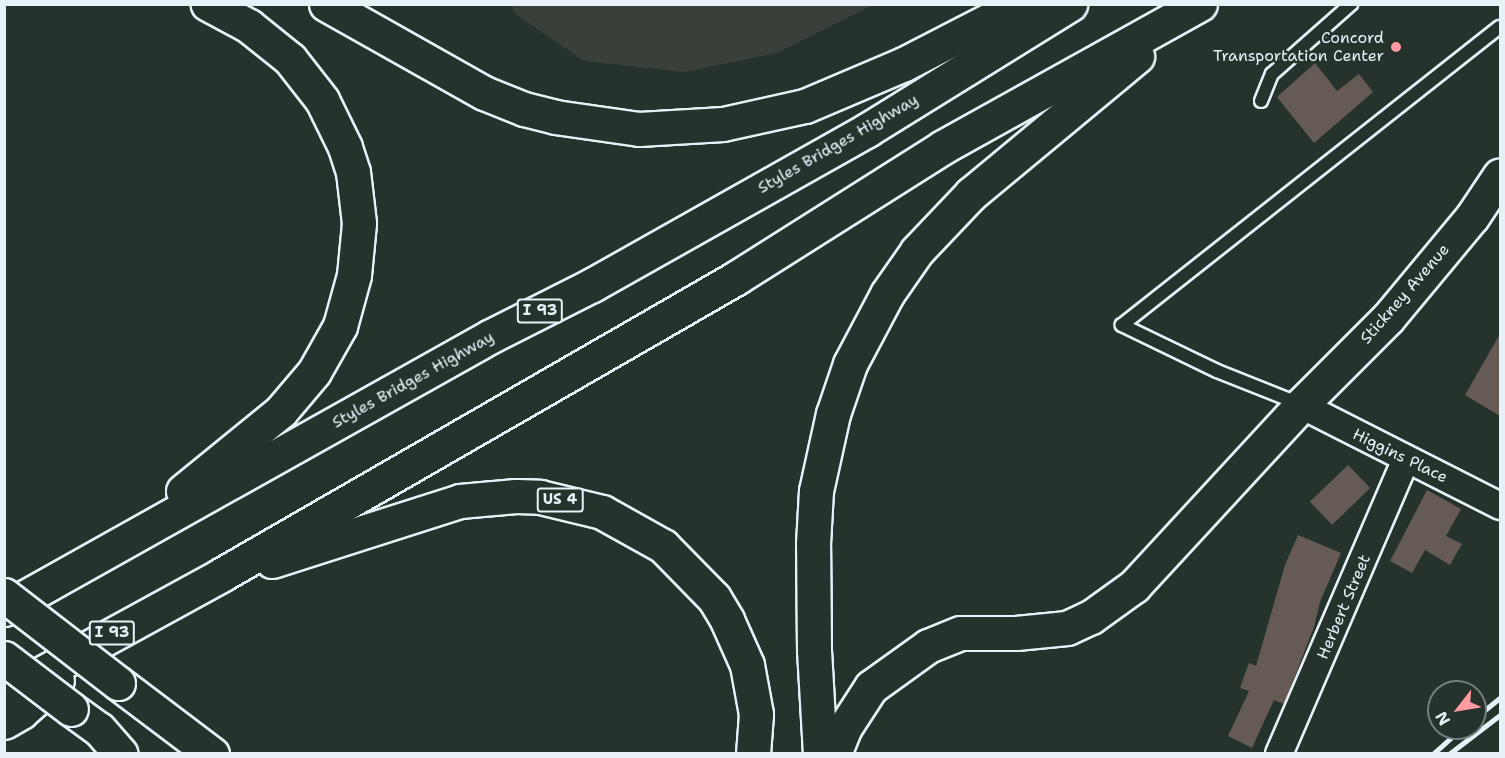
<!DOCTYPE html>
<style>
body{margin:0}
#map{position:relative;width:1505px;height:758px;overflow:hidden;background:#26332d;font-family:"Shantell Sans",sans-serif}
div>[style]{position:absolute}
.built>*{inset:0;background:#393f39}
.building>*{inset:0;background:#665a55;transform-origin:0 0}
.roads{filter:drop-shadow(2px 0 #e8f1f8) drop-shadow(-2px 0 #e8f1f8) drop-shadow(0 2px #e8f1f8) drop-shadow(0 -2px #e8f1f8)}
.lane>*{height:12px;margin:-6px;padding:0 6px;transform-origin:6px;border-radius:6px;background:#26332d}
.street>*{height:26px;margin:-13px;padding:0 13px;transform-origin:13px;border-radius:13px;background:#26332d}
.secondary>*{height:33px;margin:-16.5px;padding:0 16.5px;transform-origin:16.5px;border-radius:16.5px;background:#26332d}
.primary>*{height:33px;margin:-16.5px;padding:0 16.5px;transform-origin:16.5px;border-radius:16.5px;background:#26332d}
.highway>*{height:33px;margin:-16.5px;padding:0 16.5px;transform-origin:16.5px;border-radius:16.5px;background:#26332d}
.rail>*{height:4.5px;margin:-2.25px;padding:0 2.25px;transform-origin:2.25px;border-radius:2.25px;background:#e8f1f8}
.bridges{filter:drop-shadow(2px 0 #e8f1f8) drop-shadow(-2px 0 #e8f1f8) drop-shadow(0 2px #e8f1f8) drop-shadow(0 -2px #e8f1f8)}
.highway-bridge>*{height:33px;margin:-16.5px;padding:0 16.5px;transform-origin:16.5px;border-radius:16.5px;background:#26332d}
.dots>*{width:16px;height:16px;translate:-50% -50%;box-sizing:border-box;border:3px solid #26332d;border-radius:50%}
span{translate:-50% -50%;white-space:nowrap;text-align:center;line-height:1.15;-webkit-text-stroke:5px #26332d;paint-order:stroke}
.shield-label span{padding:2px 4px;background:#26332d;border:2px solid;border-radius:4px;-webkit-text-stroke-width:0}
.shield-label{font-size:15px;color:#e8f1f8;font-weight:700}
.poi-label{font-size:16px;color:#e8f1f8}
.right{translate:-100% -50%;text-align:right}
.street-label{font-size:16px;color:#e8f1f8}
.frame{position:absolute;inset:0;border:6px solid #e8f1f8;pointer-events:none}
.north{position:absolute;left:1427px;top:680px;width:60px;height:60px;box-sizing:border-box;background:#26332d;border:2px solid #747f7e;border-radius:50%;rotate:239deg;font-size:16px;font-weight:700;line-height:24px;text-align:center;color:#e8f1f8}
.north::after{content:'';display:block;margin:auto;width:21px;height:27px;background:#ff9aa2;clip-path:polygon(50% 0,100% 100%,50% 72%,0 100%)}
</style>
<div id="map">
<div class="built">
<div style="clip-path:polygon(512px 5px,512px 4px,873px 5px,777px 53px,684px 72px,584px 61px,514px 13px)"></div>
</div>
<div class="building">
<div style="clip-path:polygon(1315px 63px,1337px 91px,1359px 74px,1373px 92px,1314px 143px,1277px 97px)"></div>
<div style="clip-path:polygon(1500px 334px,1500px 416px,1465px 395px)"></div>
<div style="left:1348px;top:465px;width:32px;height:53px;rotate:46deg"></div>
<div style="clip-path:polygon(1427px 490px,1461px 509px,1446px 536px,1462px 544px,1450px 565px,1425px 550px,1412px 573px,1390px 561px)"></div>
<div style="clip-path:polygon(1298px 535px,1341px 553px,1320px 602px,1314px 627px,1284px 704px,1274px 700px,1252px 748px,1228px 736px,1249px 691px,1240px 688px,1249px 663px,1256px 666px,1285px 565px)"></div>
</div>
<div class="roads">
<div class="lane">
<div style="left:1261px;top:101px;width:29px;rotate:-68deg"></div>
<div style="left:1272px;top:74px;width:106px;rotate:-41.5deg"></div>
<div style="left:1300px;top:404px;width:89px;rotate:-158.3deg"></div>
<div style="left:1217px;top:371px;width:106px;rotate:-154.2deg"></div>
<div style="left:1122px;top:325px;width:481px;rotate:-38.3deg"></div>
</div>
<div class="street">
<div style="left:1301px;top:405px;width:223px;rotate:26.9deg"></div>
<div style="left:1279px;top:754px;width:321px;rotate:-66.7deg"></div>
</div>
<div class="secondary">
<div style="left:1301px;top:405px;width:123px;rotate:-45deg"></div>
<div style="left:1388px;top:318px;width:131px;rotate:-50.3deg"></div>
<div style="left:1472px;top:217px;width:50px;rotate:-56.3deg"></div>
</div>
<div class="primary">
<div style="left:834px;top:754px;width:29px;rotate:-68deg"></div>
<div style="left:845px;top:727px;width:48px;rotate:-57deg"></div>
<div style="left:871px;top:687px;width:70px;rotate:-35.7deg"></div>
<div style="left:928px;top:646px;width:35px;rotate:-22deg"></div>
<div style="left:961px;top:633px;width:55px"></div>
<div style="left:1016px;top:633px;width:51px;rotate:-5.6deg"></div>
<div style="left:1067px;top:628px;width:26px;rotate:-25deg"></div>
<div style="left:1091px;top:617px;width:53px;rotate:-35.8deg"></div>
<div style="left:1134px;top:586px;width:246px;rotate:-47.3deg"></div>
</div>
<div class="highway">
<div style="left:326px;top:4px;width:181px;rotate:29.4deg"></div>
<div style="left:484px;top:93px;width:43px;rotate:21.8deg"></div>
<div style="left:524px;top:109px;width:32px;rotate:14deg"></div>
<div style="left:555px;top:117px;width:85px;rotate:8.1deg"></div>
<div style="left:639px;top:129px;width:84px;rotate:-3.4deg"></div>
<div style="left:723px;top:124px;width:84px;rotate:-12.4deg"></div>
<div style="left:805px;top:106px;width:108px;rotate:-23deg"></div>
<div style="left:904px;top:64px;width:131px;rotate:-27.3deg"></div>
<div style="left:183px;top:491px;width:127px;rotate:-39.2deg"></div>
<div style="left:281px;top:411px;width:51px;rotate:-49.8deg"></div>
<div style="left:314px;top:372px;width:53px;rotate:-60.5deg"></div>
<div style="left:340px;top:326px;width:53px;rotate:-74.6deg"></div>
<div style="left:354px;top:275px;width:52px;rotate:-84.5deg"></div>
<div style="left:359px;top:223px;width:51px;rotate:-96.7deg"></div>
<div style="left:353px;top:172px;width:26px;rotate:-108deg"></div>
<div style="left:345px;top:147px;width:52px;rotate:-116.1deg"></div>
<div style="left:322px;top:100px;width:52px;rotate:-128deg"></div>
<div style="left:290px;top:59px;width:53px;rotate:-141.2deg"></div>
<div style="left:249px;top:26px;width:47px;rotate:-151.8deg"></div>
<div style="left:272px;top:561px;width:197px;rotate:-17.7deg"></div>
<div style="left:460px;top:501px;width:56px;rotate:-5.1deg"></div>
<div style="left:516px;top:496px;width:24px;rotate:2deg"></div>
<div style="left:540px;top:497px;width:64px;rotate:13.6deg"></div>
<div style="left:602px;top:512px;width:70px;rotate:29.1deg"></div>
<div style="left:663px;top:546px;width:73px;rotate:45.6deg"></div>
<div style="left:714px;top:598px;width:26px;rotate:59deg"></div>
<div style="left:727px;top:620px;width:49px;rotate:66deg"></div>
<div style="left:747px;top:665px;width:50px;rotate:79.6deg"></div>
<div style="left:756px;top:714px;width:40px;rotate:94.3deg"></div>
<div style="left:4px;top:609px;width:558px;rotate:-29.27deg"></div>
<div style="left:491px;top:336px;width:113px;rotate:-26.8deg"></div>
<div style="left:592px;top:285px;width:316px;rotate:-29.4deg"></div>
<div style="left:867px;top:130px;width:239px;rotate:-31.8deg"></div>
<div style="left:118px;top:683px;width:118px;rotate:37.1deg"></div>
<div style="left:4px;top:694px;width:247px;rotate:-28.7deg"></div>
<div style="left:221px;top:575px;width:595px;rotate:-29.97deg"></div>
<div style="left:736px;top:278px;width:245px;rotate:-32.3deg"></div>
<div style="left:943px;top:147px;width:294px;rotate:-29.1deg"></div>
<div style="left:71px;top:709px;width:34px;rotate:36deg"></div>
<div style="left:99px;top:729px;width:33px;rotate:49deg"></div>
<div style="left:4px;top:722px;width:20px;rotate:-30deg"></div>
<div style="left:21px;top:712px;width:48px;rotate:-41.6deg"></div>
<div style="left:820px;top:754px;width:104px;rotate:-93.3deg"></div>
<div style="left:814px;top:650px;width:106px;rotate:-90.5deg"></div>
<div style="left:813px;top:544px;width:53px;rotate:-86.8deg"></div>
<div style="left:816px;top:491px;width:79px;rotate:-77.6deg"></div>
<div style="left:833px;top:414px;width:53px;rotate:-71.2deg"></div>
<div style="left:850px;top:364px;width:79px;rotate:-62.1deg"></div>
<div style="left:887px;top:294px;width:52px;rotate:-55.1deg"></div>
<div style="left:917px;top:251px;width:79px;rotate:-46.5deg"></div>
<div style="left:971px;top:194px;width:216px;rotate:-39.7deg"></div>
</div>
</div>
<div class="rail">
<div style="left:1475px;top:718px;width:32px;rotate:-39deg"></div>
<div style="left:1433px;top:754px;width:39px;rotate:-42deg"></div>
<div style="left:1449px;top:754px;width:64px;rotate:-37.4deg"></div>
</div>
<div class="bridges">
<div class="highway-bridge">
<div style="left:4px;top:595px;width:144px;rotate:37.7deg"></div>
<div style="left:4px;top:658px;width:84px;rotate:37.3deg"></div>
</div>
</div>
<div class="dots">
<div style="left:1396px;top:47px;background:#ff9aa2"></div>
</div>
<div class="shield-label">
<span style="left:540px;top:311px">I 93</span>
<span style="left:560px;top:500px">US 4</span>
<span style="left:112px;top:633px">I 93</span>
</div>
<div class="poi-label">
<span class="right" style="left:1384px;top:47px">Concord<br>Transportation Center</span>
</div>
<div class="street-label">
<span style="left:838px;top:144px;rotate:-30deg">Styles Bridges Highway</span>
<span style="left:1405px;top:294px;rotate:-49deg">Stickney Avenue</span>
<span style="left:413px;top:380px;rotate:-29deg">Styles Bridges Highway</span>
<span style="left:1400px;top:456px;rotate:26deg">Higgins Place</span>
<span style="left:1344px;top:607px;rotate:-67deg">Herbert Street</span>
</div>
<div class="frame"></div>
<div class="north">N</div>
</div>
